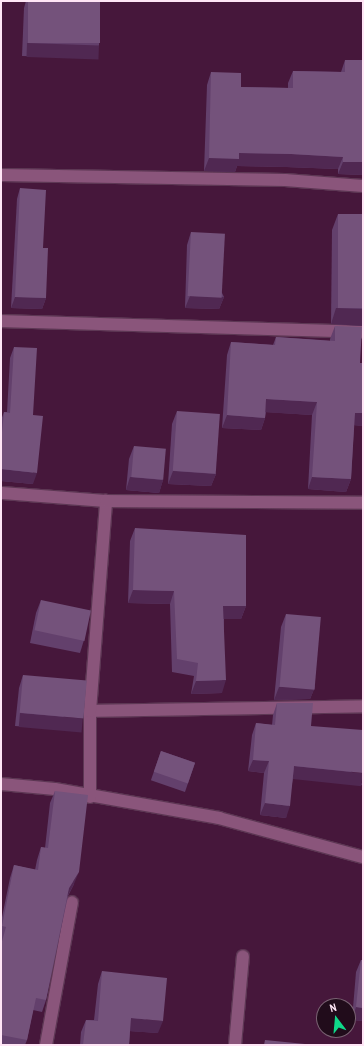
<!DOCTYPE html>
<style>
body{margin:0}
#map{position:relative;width:364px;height:1046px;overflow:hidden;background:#46173b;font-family:"Archivo Narrow",sans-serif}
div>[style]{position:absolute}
.roads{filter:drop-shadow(1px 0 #5d3754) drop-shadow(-1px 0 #5d3754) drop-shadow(0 1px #5d3754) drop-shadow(0 -1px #5d3754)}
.street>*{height:12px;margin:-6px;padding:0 6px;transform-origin:6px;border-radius:6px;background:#8a557b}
.wall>*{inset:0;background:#63406c;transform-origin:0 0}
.shaded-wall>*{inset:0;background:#502852;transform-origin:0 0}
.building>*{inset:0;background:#74527b;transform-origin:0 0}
span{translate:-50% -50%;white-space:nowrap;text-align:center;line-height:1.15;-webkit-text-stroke:3.5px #210c1b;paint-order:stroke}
.frame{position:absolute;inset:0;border:2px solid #ffe6f6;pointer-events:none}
.north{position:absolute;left:316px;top:998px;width:40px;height:40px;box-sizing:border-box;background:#210c1b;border:1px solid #7a6373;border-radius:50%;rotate:344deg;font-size:11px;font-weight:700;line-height:16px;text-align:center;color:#ffe6f6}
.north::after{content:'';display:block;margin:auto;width:14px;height:18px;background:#0fd98a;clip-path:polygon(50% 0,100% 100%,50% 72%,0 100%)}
</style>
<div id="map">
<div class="roads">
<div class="street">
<div style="left:1px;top:175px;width:284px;rotate:1deg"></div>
<div style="left:285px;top:180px;width:78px;rotate:4.4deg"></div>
<div style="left:1px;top:321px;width:362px;rotate:1.7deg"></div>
<div style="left:1px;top:493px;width:105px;rotate:4.4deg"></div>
<div style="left:90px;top:711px;width:273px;rotate:-1deg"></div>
<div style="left:1px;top:784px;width:54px;rotate:5.3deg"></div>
<div style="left:55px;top:789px;width:167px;rotate:10deg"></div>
<div style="left:219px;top:818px;width:149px;rotate:15.2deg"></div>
<div style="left:90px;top:797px;width:86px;rotate:-90deg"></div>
<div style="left:90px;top:711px;width:211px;rotate:-85.6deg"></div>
<div style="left:106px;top:501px;width:257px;rotate:0.4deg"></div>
<div style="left:46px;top:1045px;width:145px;rotate:-79.7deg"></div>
<div style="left:235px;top:1045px;width:89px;rotate:-84.9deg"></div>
</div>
</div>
<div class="wall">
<div style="clip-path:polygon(26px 1px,100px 1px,99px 45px,95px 58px,22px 56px,24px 8px)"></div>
<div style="clip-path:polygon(345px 60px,363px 175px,338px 174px,338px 169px,286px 167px,237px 166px,235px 172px,204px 171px,207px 85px,211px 72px,241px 87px,288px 88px,288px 83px,293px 71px,341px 72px)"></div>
<div style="clip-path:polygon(20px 188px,43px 248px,46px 298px,42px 309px,11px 308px,17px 199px)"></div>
<div style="clip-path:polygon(338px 214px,363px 214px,363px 326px,331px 324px,332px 230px)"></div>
<div style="clip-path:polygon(191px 232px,224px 297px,219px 309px,185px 308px,187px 245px)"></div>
<div style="clip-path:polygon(335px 326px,360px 363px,363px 363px,363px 426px,354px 425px,351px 479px,346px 492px,308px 489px,312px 415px,266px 412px,265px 418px,261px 430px,222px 428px,227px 355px,231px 342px,273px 345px,276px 337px,330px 341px,330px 339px)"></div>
<div style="clip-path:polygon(14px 347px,33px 415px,33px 484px,1px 481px,1px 420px,4px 412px,7px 412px,10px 358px)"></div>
<div style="clip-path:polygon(177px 411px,216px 474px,211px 486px,168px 484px,172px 424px)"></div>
<div style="clip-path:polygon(134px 446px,163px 480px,159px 493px,126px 490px,129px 459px)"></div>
<div style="clip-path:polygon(135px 528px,246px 606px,241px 619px,224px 619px,222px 693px,191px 694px,194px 676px,172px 672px,170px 604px,128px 603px,130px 541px)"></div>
<div style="clip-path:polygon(41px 600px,84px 640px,80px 653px,30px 643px,36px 613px)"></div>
<div style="clip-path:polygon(286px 614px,315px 687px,310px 699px,274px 700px,281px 627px)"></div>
<div style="clip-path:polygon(23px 675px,78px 731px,15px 726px,19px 688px)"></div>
<div style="clip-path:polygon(277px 703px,311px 726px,363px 785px,293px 778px,286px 818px,260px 815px,264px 773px,248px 771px,252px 735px,256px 723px,272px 725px,273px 715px)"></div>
<div style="left:161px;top:751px;width:36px;height:31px;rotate:19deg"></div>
<div style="clip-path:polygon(55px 791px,74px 884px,68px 896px,46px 1000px,42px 1012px,33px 1010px,27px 1040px,25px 1045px,1px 1045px,1px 922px,10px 878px,14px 865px,35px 870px,37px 860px,41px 847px,45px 848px,50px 803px)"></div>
<div style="clip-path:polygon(361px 960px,363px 960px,363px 1021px,352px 1020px,356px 972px)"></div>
<div style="clip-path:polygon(102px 971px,158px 1033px,130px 1031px,129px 1045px,80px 1045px,81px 1032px,86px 1020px,94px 1020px,98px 984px)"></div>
</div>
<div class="shaded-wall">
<div style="left:27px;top:43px;width:72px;height:14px;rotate:2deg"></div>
<div style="clip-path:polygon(239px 153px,291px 154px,343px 157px,338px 169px,286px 167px,237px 166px,235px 172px,204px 171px,209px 158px)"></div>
<div style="clip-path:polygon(343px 162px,363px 162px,363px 175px,338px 174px)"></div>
<div style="clip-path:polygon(190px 296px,224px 297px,219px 309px,185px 308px)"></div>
<div style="clip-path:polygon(15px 297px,46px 298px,42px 309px,11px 308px)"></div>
<div style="clip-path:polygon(336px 308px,363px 309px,363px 326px,331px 324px)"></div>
<div style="clip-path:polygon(266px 399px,317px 402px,312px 415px,262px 412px)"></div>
<div style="clip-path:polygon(355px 413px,363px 413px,363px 426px,351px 425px)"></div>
<div style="clip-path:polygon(227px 415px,265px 418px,261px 430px,222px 428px)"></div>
<div style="clip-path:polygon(1px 469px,37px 473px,33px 484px,1px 481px)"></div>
<div style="clip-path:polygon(173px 471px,216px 474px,211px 486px,168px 484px)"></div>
<div style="clip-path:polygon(130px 477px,163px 480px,159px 493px,126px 490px)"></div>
<div style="clip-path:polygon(312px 477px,351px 479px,346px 492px,308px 489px)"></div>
<div style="clip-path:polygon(133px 590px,174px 591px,170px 604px,128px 603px)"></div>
<div style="clip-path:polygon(223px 606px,246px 606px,241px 619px,219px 619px)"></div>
<div style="clip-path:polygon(226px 680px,222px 693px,191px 694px,196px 681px)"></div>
<div style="clip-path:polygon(279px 687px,315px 687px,310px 699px,274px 700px)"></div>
<div style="left:20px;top:713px;width:63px;height:14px;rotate:5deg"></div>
<div style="clip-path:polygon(253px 760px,269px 761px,264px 773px,248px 771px)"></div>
<div style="left:294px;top:766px;width:69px;height:13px;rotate:6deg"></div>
<div style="clip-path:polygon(265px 803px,290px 806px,286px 818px,260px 815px)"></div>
<div style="clip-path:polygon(79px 872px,74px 884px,65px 901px,69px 888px)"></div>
<div style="clip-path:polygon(356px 1007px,363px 1008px,363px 1021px,352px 1020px)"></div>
<div style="clip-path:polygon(131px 1018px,163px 1021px,158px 1033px,127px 1031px)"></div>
</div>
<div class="building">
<div style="left:28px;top:1px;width:72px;height:42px"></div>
<div style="clip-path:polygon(345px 60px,363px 60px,363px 162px,343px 162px,343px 157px,291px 154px,239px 153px,239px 159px,209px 158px,211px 72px,241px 73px,241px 87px,293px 88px,293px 71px,345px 72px)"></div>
<div style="clip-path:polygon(20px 188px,46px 190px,43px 248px,48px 248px,46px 298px,15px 297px)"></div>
<div style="left:338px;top:214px;width:25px;height:94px"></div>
<div style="left:191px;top:232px;width:34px;height:64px;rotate:3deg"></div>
<div style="clip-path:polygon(335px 326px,362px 327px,360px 363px,363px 363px,363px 413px,355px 413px,351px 479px,312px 477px,317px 402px,266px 399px,265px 418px,227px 415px,231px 342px,275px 345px,276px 337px,335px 341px)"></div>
<div style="clip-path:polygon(14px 347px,37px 348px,33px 415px,43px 416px,37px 473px,1px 469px,1px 442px,4px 412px,10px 413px)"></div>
<div style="left:177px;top:411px;width:43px;height:60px;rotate:4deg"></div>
<div style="left:134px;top:446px;width:32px;height:31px;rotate:5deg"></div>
<div style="clip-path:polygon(135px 528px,246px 535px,246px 606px,223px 606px,226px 680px,196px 681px,198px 663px,177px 659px,174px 591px,133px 590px)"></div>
<div style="left:41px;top:600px;width:51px;height:31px;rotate:12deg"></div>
<div style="left:286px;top:614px;width:35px;height:73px;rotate:5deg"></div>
<div style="left:23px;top:675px;width:64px;height:38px;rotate:5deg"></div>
<div style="clip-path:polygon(277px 703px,313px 703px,311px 726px,363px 730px,363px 773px,294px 766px,290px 806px,265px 803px,269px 761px,253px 760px,256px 723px,275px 725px)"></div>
<div style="left:161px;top:751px;width:36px;height:22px;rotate:19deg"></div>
<div style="clip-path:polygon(55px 791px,88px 795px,79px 872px,69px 888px,46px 1000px,36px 998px,27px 1040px,1px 1035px,1px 945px,6px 927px,2px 926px,14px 865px,38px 870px,41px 847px,48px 848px)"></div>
<div style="clip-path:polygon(361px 960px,363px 960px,363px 1008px,356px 1007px)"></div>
<div style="clip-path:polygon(102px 971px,167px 978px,163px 1021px,131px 1018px,129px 1045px,83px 1045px,86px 1020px,98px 1021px)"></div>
<div style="clip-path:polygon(265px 1040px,305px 1044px,305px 1045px,264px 1045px)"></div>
</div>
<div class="frame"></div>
<div class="north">N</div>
</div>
